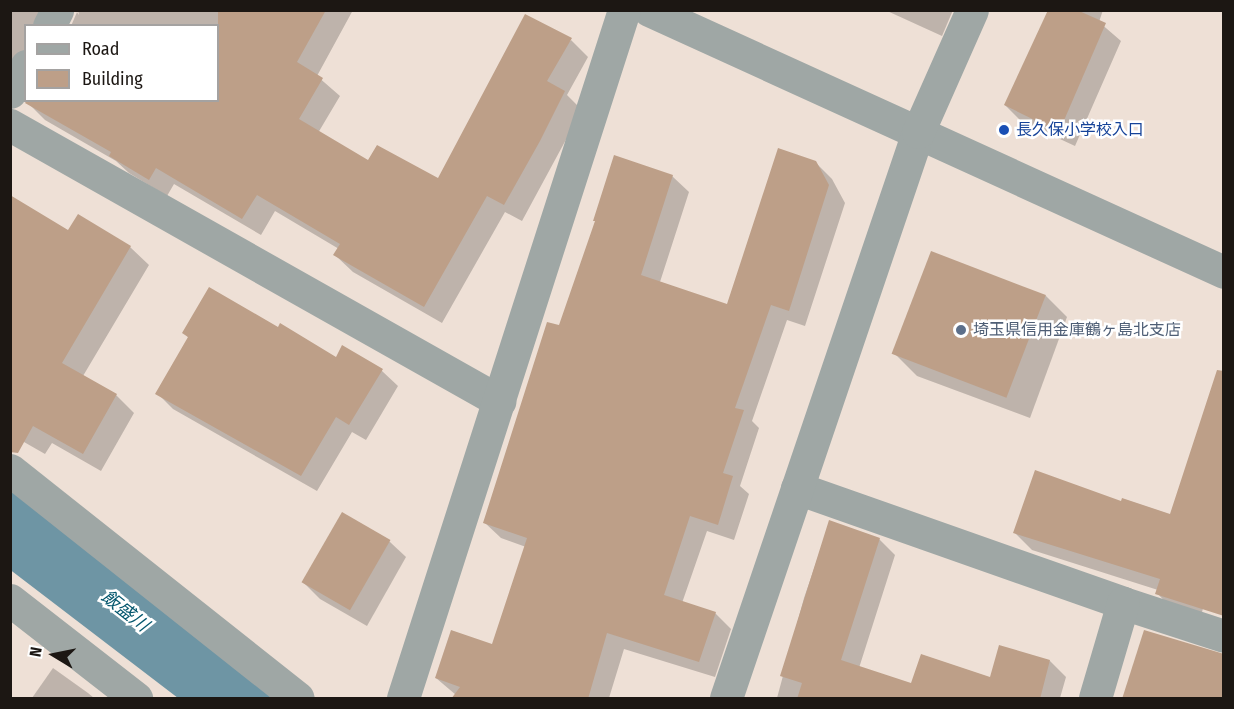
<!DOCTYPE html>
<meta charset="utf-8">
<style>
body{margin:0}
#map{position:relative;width:1234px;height:709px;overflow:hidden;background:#eee0d6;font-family:"Fira Sans Condensed","Noto Sans JP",sans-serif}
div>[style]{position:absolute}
.shadow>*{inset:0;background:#0003}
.river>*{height:74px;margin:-37px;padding:0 37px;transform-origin:37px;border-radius:37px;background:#6e95a4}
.building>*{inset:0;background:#bd9f88;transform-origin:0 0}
.minor>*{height:33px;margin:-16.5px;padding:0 16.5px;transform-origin:16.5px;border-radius:16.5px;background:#9fa7a5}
.dots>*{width:16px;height:16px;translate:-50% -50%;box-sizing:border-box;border:3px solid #fff;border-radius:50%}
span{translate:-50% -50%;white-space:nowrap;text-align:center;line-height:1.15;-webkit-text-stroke:5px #fff;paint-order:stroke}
.transit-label{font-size:16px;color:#164399}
.left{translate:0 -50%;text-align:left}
.service-label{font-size:16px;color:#4e5e75}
.water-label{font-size:18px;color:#05576e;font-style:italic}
.frame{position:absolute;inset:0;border:12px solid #1c1713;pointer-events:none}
.legend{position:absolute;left:24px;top:24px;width:195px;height:78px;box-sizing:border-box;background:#fff;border:2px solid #a4a2a1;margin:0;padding:8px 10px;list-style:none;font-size:18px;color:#1c1713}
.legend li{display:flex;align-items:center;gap:12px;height:30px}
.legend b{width:30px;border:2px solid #a4a2a1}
.north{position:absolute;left:24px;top:625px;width:60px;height:60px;-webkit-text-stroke:4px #fff;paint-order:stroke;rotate:280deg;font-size:16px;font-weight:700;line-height:24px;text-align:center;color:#1c1713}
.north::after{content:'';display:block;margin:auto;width:21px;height:27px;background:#1c1713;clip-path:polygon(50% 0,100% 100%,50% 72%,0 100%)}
</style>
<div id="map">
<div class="shadow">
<div style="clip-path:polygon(10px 10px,70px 10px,56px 26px,26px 26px,26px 80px,10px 101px)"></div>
<div style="clip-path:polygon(78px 10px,353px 10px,317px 76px,340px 96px,318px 133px,369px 162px,438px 180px,571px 40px,588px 57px,567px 95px,582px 110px,522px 221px,505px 212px,442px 323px,353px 272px,335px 255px,339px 249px,275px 211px,261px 235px,174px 184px,167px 196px,129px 173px,116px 161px,45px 120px,27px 102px,218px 100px,218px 26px,71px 26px,77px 12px,79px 15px)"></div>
<div style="clip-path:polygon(885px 10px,953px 10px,942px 36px)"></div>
<div style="clip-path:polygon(1049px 10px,1103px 10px,1099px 22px,1121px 41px,1075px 146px,1021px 121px,1005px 105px)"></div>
<div style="clip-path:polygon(815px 162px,832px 179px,845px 203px,805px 326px,787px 320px,752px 421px,759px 428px,740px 486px,749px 494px,734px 540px,707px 531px,682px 603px,715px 613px,731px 629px,715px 677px,624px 649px,609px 698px,453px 698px,456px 695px,436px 678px,493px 646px,526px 547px,501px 538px,484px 522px,560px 327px,672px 176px,689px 192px,660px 282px,728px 306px)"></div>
<div style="clip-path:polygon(78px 216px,130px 247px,149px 265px,83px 376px,116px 395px,134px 413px,101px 471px,52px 443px,45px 454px,10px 434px,69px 232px)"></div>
<div style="clip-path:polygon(1045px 295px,1067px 317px,1030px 418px,917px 376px,895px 354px)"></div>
<div style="clip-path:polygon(278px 329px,336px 359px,382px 371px,398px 386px,366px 440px,352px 432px,317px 491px,173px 409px,157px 393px,189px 338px,184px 333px)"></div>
<div style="clip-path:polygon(1122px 503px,1171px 516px,1208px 591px,1200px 619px,1174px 611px,1157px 593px,1158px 590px,1032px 550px,1015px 533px)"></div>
<div style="clip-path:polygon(343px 515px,390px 542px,406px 557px,367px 626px,320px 599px,304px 583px)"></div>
<div style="clip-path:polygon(830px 522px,879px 539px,895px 555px,859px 668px,912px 685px,991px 679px,1050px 661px,1066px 677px,1060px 698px,777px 698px,804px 598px)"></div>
<div style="clip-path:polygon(53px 668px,88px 693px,94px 698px,32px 698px)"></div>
</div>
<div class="river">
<div style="left:10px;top:523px;width:288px;rotate:37.4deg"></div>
</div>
<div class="building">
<div style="clip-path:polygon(218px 10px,326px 10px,297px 62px,323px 78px,299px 119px,368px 160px,377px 145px,438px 178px,525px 14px,572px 38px,547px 81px,565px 91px,540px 141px,504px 205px,487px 196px,424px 307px,333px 255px,340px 244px,257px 195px,242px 219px,156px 168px,149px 180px,109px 156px,111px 152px,25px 103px,27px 100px,218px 100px)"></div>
<div style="clip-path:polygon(1048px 10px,1077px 10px,1106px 23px,1059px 132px,1004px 105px)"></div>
<div style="clip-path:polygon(778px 148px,816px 161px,829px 185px,789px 311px,771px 305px,735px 408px,744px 410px,723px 473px,733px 476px,718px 525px,690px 516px,664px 595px,716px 612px,699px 662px,607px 633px,588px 699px,451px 699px,460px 687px,435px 678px,451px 630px,492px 644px,527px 538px,483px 523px,547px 322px,559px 325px,595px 221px,593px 221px,614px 155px,673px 175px,641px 275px,727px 304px)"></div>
<div style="clip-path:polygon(10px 195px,68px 230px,78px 214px,131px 246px,62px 363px,117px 394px,83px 454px,33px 426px,18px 453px,10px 452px)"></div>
<div style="left:931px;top:251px;width:123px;height:110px;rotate:21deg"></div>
<div style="clip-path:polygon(209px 287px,278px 327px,280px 323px,336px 357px,342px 345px,383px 369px,349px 425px,336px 417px,301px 476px,155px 394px,188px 337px,182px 333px)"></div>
<div style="clip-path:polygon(1217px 370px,1224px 371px,1224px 616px,1155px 594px,1160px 579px,1013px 533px,1035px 470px,1121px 501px,1122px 498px,1170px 514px)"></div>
<div style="left:342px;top:512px;width:56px;height:81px;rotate:30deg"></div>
<div style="clip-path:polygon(829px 520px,880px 538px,841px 660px,911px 683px,921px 654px,990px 677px,999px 645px,1050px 660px,1040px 699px,797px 699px,802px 683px,780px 676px)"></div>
<div style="clip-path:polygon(1144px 630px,1224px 654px,1224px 699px,1122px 699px)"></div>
</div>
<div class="minor">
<div style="left:649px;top:10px;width:632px;rotate:24.5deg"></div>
<div style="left:49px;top:26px;width:18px;rotate:-63deg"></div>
<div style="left:10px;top:92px;width:31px;rotate:-58deg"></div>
<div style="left:10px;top:125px;width:562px;rotate:29.44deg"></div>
<div style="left:10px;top:470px;width:367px;rotate:38.4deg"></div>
<div style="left:797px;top:488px;width:346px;rotate:19.4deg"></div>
<div style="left:1123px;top:603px;width:106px;rotate:18.1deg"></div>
<div style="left:10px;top:600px;width:160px;rotate:37.9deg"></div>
<div style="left:403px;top:698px;width:723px;rotate:-72.19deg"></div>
<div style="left:726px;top:698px;width:598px;rotate:-71.26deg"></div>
<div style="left:918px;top:132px;width:133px;rotate:-66.1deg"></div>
<div style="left:1095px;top:698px;width:99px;rotate:-73.6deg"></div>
</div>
<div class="dots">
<div style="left:1004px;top:130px;background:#1a4fb4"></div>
<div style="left:961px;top:330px;background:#5c6f8a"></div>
</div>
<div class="transit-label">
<span class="left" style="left:1016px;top:130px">長久保小学校入口</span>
</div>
<div class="service-label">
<span class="left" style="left:973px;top:330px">埼玉県信用金庫鶴ヶ島北支店</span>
</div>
<div class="water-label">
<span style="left:125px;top:611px;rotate:38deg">飯盛川</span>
</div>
<div class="frame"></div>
<ul class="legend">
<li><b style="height:8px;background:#9fa7a5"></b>Road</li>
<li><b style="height:16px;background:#bd9f88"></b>Building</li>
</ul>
<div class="north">N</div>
</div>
